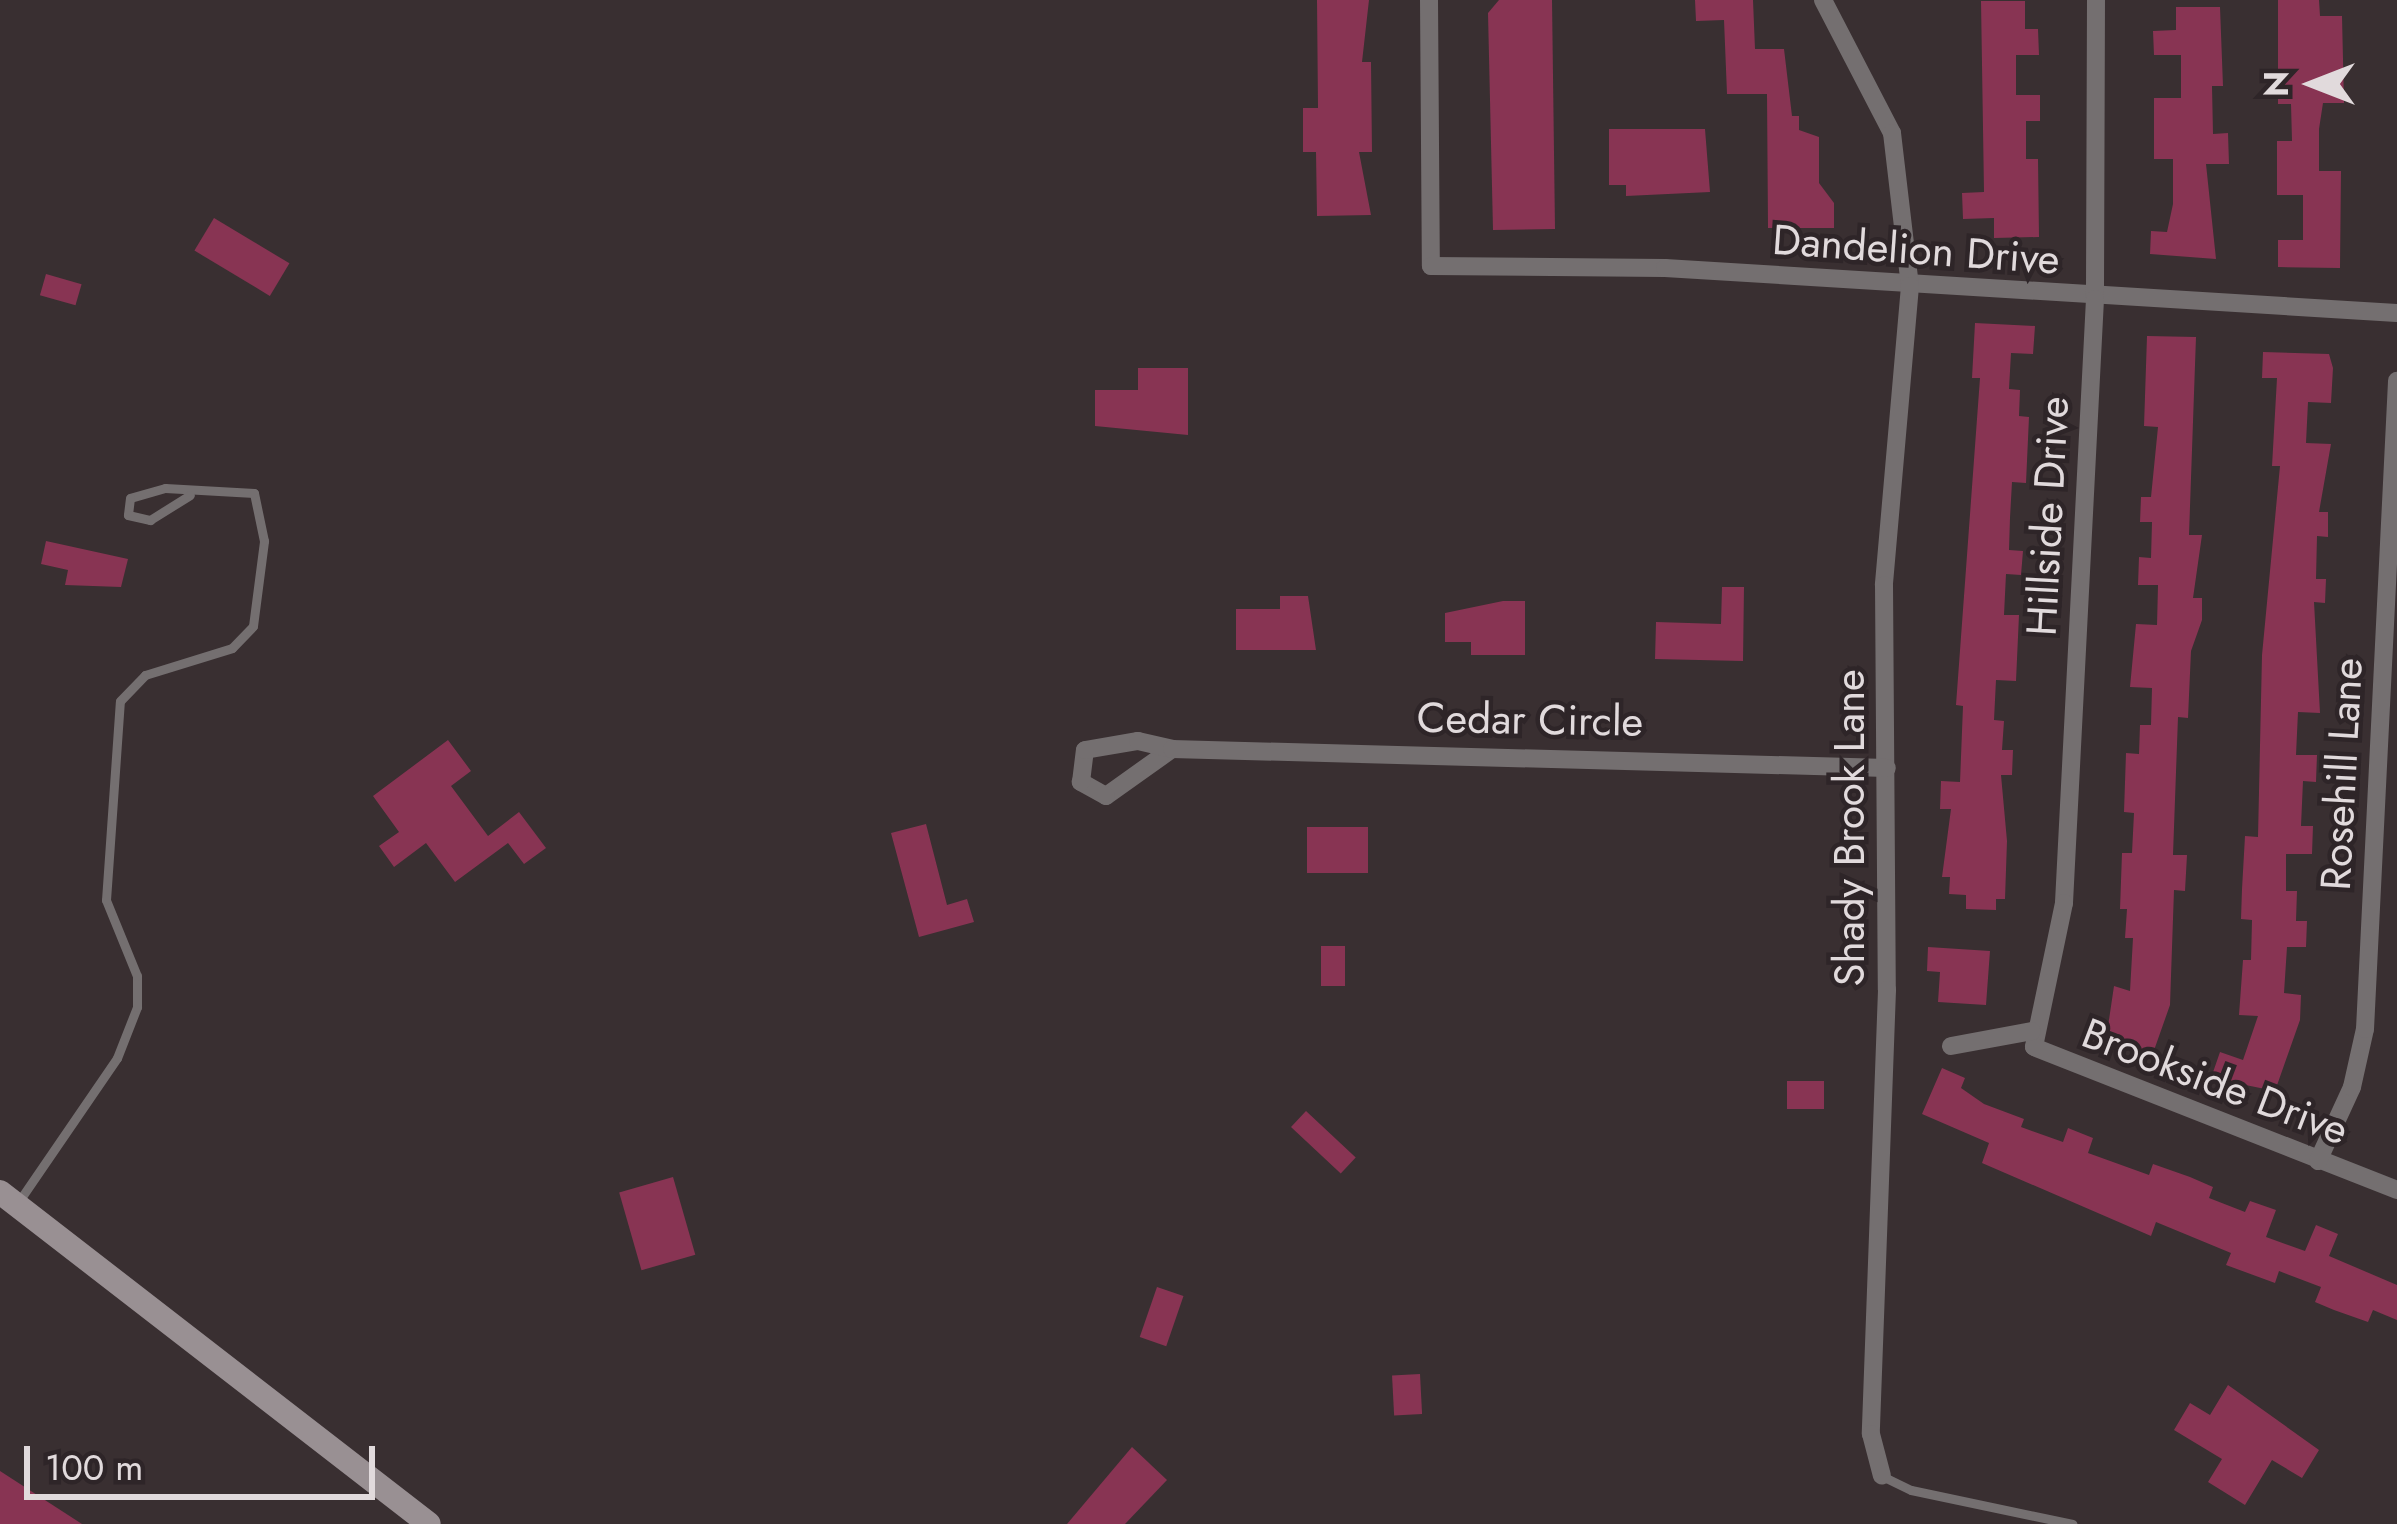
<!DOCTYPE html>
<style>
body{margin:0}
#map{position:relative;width:2397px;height:1524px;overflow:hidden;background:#392f31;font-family:Jost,sans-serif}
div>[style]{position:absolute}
.building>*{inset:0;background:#883453;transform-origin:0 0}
.lane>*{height:9px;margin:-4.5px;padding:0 4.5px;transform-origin:4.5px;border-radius:4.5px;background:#746f70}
.street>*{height:18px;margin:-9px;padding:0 9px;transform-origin:9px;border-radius:9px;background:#746f70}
.secondary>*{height:24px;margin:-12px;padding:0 12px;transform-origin:12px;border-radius:12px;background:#999093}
span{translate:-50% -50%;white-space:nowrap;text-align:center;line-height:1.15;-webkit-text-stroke:9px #2e2528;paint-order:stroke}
.street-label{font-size:42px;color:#e1dadc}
.north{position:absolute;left:2253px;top:24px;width:120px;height:120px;-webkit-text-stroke:9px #2e2528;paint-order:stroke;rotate:270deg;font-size:33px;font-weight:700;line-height:48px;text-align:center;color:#e1dadc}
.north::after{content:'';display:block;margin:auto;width:42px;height:54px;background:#e1dadc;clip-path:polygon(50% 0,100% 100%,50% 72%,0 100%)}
.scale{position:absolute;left:24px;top:1446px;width:351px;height:54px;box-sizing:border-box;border:6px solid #e1dadc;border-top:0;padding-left:15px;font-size:36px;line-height:42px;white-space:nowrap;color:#e1dadc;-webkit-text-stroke:9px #2e2528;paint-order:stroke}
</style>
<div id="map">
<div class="building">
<div style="clip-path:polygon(1317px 0,1369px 0,1362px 62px,1371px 62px,1372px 152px,1359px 152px,1371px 215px,1317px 216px,1316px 152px,1303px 152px,1303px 108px,1318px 108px)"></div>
<div style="clip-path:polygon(1499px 0,1552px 0,1555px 229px,1493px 230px,1488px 13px)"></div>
<div style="clip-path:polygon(1695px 0,1753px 0,1755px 49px,1784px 49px,1792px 116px,1799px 116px,1799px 130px,1819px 137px,1819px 183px,1834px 203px,1834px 228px,1768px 228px,1767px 94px,1727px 94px,1724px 20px,1696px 21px)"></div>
<div style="clip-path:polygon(2278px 0,2319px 0,2320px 16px,2342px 16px,2344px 103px,2323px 103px,2319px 129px,2319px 171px,2341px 171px,2340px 268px,2278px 267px,2278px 240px,2303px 240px,2303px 195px,2277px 195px,2277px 141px,2292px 141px,2291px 104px,2278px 104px)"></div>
<div style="clip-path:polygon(1981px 1px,2025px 1px,2025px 29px,2038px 29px,2039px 55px,2016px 55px,2016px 95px,2040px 95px,2040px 121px,2026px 121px,2026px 159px,2038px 159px,2039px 237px,1994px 238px,1994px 218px,1963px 219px,1962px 193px,1984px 192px)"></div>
<div style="clip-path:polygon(2176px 7px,2220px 7px,2223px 86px,2212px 86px,2213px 134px,2228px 133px,2229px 164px,2206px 164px,2216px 259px,2150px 254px,2151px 231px,2167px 232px,2173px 204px,2173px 159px,2154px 159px,2154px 98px,2181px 98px,2181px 55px,2154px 55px,2153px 31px,2176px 30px)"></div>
<div style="clip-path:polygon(1609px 129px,1705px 129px,1710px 192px,1626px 196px,1626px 185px,1609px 185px)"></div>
<div style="left:214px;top:218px;width:88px;height:38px;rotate:31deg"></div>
<div style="left:46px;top:274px;width:37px;height:22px;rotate:16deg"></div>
<div style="clip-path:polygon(1975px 323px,2035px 326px,2033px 354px,2011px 353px,2009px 389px,2020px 390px,2019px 416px,2029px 417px,2026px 483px,2012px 482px,2010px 518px,2009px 550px,2023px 551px,2021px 575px,2006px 574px,2004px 615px,2019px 615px,2016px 681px,1996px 680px,1994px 720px,2004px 721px,2002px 750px,2013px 750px,2012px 775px,2001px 775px,2007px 841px,2005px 899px,1996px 899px,1996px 910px,1966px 909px,1966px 895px,1949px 894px,1950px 877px,1942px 877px,1951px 809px,1940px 809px,1941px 781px,1960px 782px,1963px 706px,1956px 705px,1980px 378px,1972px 378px)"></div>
<div style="clip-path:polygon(2147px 336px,2196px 337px,2189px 535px,2202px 535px,2193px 598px,2202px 598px,2202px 620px,2191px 651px,2188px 718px,2178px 717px,2173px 855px,2187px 855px,2185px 891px,2174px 890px,2170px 1005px,2152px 1056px,2106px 1040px,2114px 986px,2130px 991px,2133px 938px,2125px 938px,2127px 909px,2120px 909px,2122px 853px,2132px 853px,2134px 813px,2124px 812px,2126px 753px,2139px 754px,2140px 725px,2151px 725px,2152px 688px,2130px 687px,2136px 624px,2157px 625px,2158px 585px,2138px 585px,2139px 557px,2151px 558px,2152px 522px,2140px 522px,2141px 497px,2151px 497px,2158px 427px,2144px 426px)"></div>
<div style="clip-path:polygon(2263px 352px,2329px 354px,2333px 368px,2331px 403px,2308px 402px,2306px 443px,2331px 444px,2319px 512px,2328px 512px,2328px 537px,2317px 536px,2316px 579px,2326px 579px,2325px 603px,2314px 602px,2320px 713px,2298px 712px,2296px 755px,2317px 755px,2316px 782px,2303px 781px,2301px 826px,2313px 826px,2312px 854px,2286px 854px,2286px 891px,2297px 891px,2296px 921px,2307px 921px,2306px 947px,2287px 947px,2284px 993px,2301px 995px,2300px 1020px,2275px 1091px,2211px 1078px,2220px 1052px,2243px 1060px,2258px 1016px,2239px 1015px,2243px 960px,2251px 960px,2252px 920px,2241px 919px,2242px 889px,2245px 836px,2258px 837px,2262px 655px,2280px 466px,2272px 466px,2277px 378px,2262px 378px)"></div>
<div style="clip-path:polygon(1138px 368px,1188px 368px,1188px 435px,1095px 426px,1095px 390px,1138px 390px)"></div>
<div style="clip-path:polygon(46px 541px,128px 559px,121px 587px,65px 585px,68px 570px,41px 564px)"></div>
<div style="clip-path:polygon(1722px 587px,1744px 587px,1743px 661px,1655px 659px,1656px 622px,1721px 624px)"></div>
<div style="clip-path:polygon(1280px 596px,1308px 596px,1316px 650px,1236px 650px,1236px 609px,1280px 609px)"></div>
<div style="clip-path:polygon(1503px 601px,1525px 601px,1525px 655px,1471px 655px,1471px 642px,1445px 642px,1445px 613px)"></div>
<div style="clip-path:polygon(448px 740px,471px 771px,451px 786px,488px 836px,519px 812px,546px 848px,524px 864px,508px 843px,455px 882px,426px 843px,394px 867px,379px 846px,399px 832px,373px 796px)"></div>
<div style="clip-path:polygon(926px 824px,947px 905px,967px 899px,974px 922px,919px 937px,891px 833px)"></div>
<div style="left:1307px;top:827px;width:61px;height:46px"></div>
<div style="left:1321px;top:946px;width:24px;height:40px"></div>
<div style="clip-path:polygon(1928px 947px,1990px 951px,1986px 1005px,1938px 1002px,1940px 972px,1927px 971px)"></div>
<div style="clip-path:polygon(1942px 1068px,1965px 1078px,1961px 1088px,1984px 1104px,2024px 1119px,2021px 1127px,2063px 1142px,2068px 1128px,2093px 1138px,2088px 1153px,2149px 1175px,2153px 1164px,2190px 1177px,2213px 1187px,2209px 1198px,2245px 1212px,2250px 1201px,2276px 1210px,2266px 1237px,2305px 1251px,2316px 1225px,2338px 1234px,2329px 1256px,2397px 1285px,2397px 1320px,2373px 1310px,2368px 1322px,2334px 1310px,2315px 1302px,2321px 1287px,2279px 1271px,2275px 1283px,2226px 1265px,2231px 1253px,2156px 1222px,2151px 1236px,1982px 1163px,1989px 1143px,1922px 1114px)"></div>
<div style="left:1787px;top:1081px;width:37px;height:28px"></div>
<div style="left:1306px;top:1111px;width:68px;height:22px;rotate:43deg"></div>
<div style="left:673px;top:1177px;width:81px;height:56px;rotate:74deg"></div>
<div style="left:1157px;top:1287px;width:28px;height:53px;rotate:19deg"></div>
<div style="left:1420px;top:1374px;width:40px;height:28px;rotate:87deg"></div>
<div style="clip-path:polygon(2228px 1385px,2319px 1450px,2302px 1478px,2272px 1460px,2245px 1505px,2208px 1482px,2222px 1459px,2174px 1430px,2190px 1403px,2210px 1415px)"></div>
<div style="clip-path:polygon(1132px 1447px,1167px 1480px,1125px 1524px,1067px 1524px)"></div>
<div style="clip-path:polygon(0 1471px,82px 1524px,0 1524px)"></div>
</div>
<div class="lane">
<div style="left:17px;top:1204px;width:177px;rotate:-55.6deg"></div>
<div style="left:117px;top:1058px;width:55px;rotate:-68.6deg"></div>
<div style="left:137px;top:1007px;width:31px;rotate:-90deg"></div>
<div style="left:137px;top:976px;width:82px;rotate:-112.2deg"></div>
<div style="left:106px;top:900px;width:199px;rotate:-86deg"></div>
<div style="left:120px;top:701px;width:36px;rotate:-46deg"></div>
<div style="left:145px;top:675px;width:91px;rotate:-17.2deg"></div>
<div style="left:232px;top:648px;width:30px;rotate:-46deg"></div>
<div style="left:253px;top:626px;width:86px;rotate:-82.6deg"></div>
<div style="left:264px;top:541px;width:49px;rotate:-101.8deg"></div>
<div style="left:254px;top:493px;width:89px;rotate:-176.8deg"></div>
<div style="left:165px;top:488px;width:36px;rotate:164deg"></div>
<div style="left:130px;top:498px;width:17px;rotate:97deg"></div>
<div style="left:128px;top:515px;width:23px;rotate:13deg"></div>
<div style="left:150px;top:520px;width:47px;rotate:-32deg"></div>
<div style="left:1882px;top:1476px;width:32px;rotate:26deg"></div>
<div style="left:1911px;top:1490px;width:165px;rotate:11.9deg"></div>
</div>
<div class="street">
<div style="left:1429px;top:0;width:266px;rotate:89.6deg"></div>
<div style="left:1431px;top:266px;width:234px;rotate:0.5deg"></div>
<div style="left:1665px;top:268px;width:733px;rotate:3.52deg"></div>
<div style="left:1823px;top:0;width:150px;rotate:62.6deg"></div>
<div style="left:1892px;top:133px;width:154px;rotate:83.3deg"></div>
<div style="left:1910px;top:286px;width:300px;rotate:95deg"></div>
<div style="left:1884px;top:585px;width:405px;rotate:89.6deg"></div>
<div style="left:1887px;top:990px;width:444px;rotate:92.1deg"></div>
<div style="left:1871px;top:1434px;width:43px;rotate:75.3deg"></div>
<div style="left:2096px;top:0;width:299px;rotate:90.2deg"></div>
<div style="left:2095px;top:299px;width:605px;rotate:92.94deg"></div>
<div style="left:2064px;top:903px;width:147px;rotate:101.8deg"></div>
<div style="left:2034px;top:1047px;width:390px;rotate:21.5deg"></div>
<div style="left:1172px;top:749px;width:81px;rotate:144.5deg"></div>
<div style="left:1106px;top:796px;width:29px;rotate:-151deg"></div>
<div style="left:1081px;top:782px;width:32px;rotate:-83deg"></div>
<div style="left:1085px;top:750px;width:54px;rotate:-9.6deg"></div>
<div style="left:1138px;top:741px;width:35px;rotate:13deg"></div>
<div style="left:1172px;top:749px;width:715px;rotate:1.52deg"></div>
<div style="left:1951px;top:1046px;width:82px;rotate:-10.5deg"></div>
<div style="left:2318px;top:1161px;width:81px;rotate:-65.3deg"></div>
<div style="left:2352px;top:1087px;width:59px;rotate:-77.4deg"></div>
<div style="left:2365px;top:1029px;width:649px;rotate:-87.17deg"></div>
</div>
<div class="secondary">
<div style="left:0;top:1192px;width:542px;rotate:37.74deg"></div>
</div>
<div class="street-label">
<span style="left:1916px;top:250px;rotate:4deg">Dandelion Drive</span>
<span style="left:2048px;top:516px;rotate:-87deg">Hillside Drive</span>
<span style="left:1530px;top:720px;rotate:1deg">Cedar Circle</span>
<span style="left:2342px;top:774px;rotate:-87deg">Rosehill Lane</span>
<span style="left:1850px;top:828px;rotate:-90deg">Shady Brook Lane</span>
<span style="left:2215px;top:1082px;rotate:21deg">Brookside Drive</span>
</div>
<div class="north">N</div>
<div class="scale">100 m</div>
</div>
